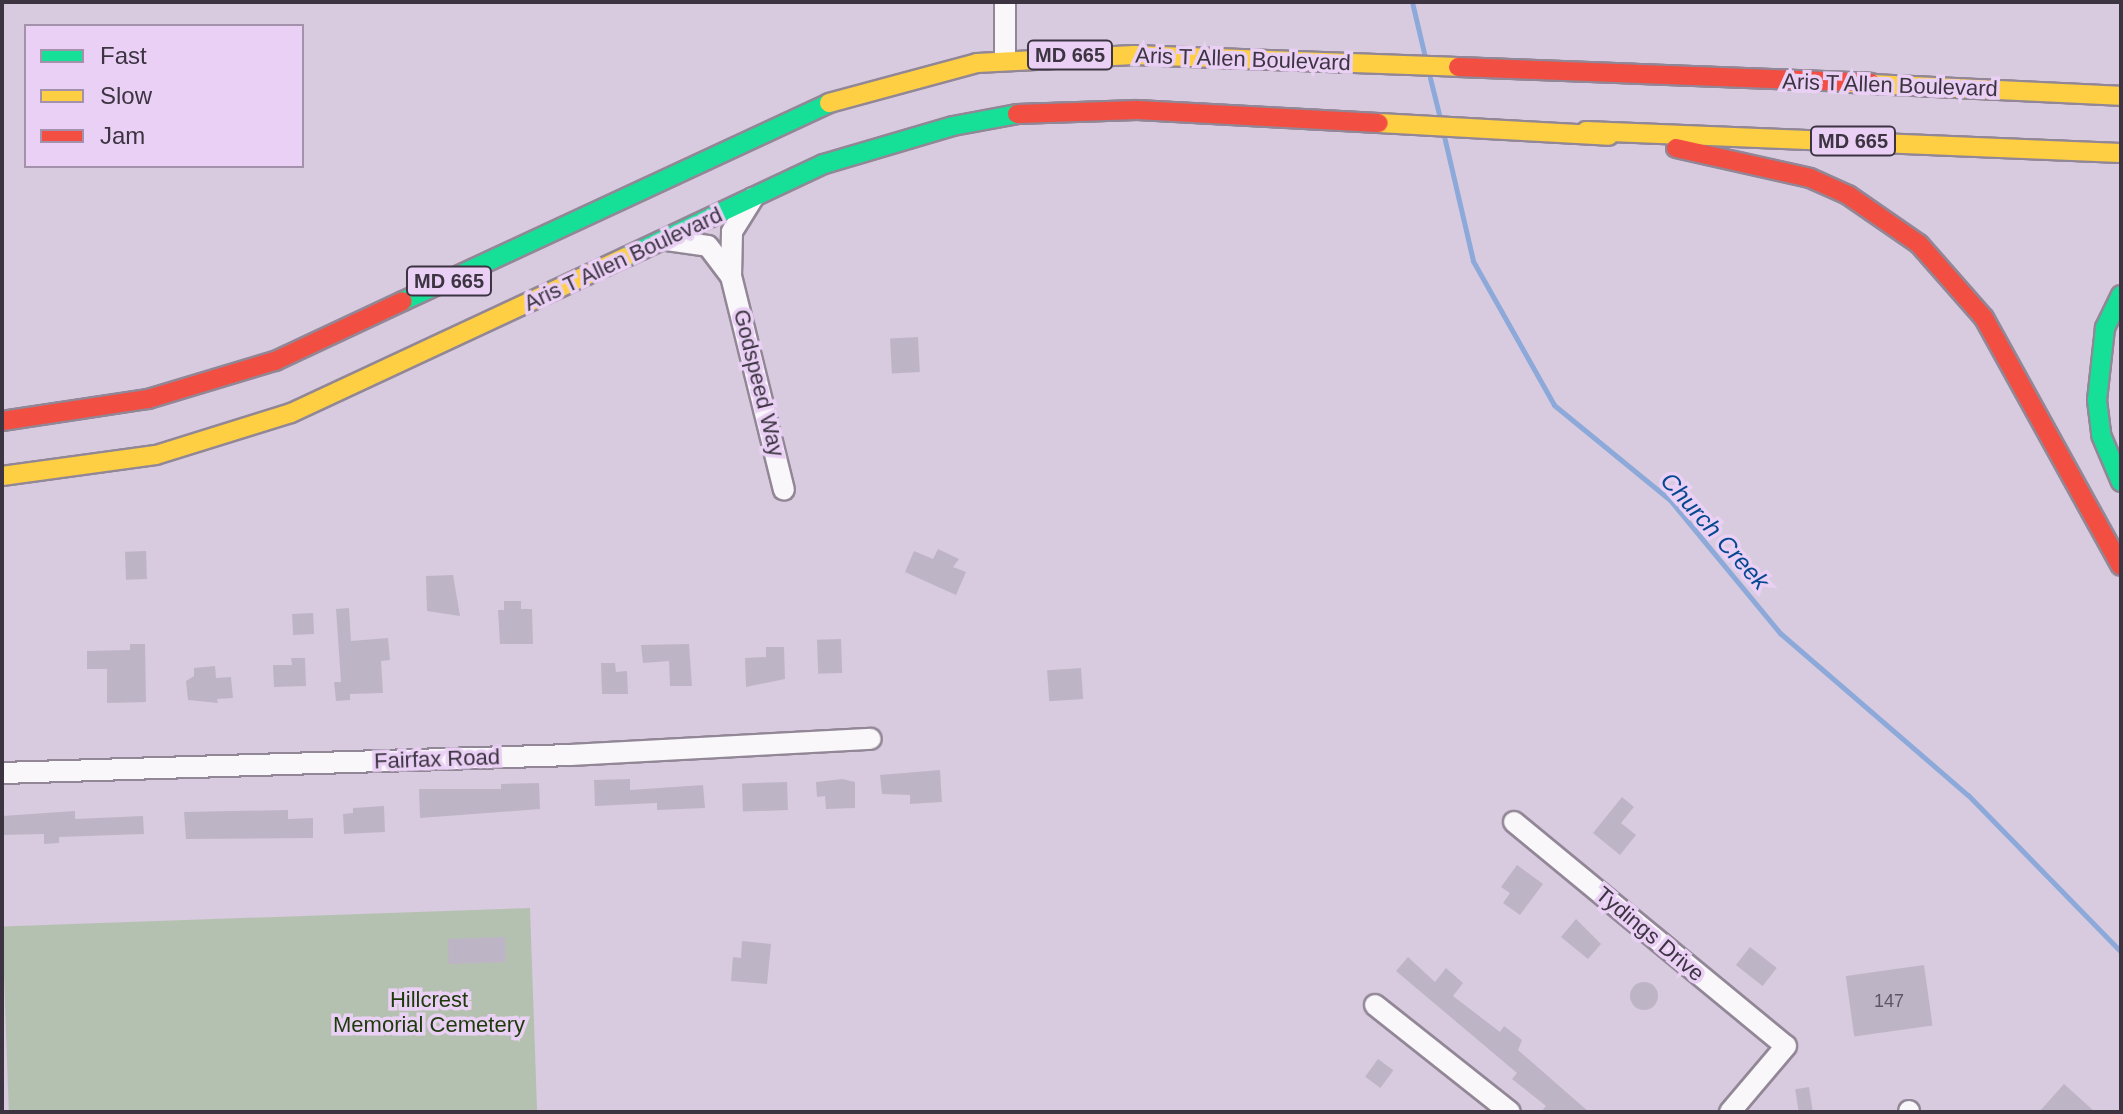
<!DOCTYPE html>
<style>
body{margin:0}
#map{position:relative;width:2123px;height:1114px;overflow:hidden;background:#d8cbdf;font-family:Arial,sans-serif}
div>[style]{position:absolute}
.green>*{inset:0;background:#b5c1b0;transform-origin:0 0}
.stream>*{height:5px;margin:-2.5px;padding:0 2.5px;transform-origin:2.5px;border-radius:2.5px;background:#8ca9d9}
.building>*{inset:0;background:#bdb5c6;transform-origin:0 0}
.round{border-radius:50%}
.roads{filter:drop-shadow(2px 0 #928796) drop-shadow(-2px 0 #928796) drop-shadow(0 2px #928796) drop-shadow(0 -2px #928796)}
.street>*{height:20px;margin:-10px;padding:0 10px;transform-origin:10px;border-radius:10px;background:#f9f7fa}
.fast>*{height:18px;margin:-9px;padding:0 9px;transform-origin:9px;border-radius:9px;background:#16e098}
.slow>*{height:18px;margin:-9px;padding:0 9px;transform-origin:9px;border-radius:9px;background:#ffcf43}
.jam>*{height:18px;margin:-9px;padding:0 9px;transform-origin:9px;border-radius:9px;background:#f24e42}
span{translate:-50% -50%;white-space:nowrap;text-align:center;line-height:1.15;-webkit-text-stroke:7px #e9d0f4;paint-order:stroke}
.number-label{font-size:18px;color:#5f5665}
.number-label span{-webkit-text-stroke-width:0}
.shield-label span{padding:2px 6px;background:#e9d0f4;border:2px solid;border-radius:6px;-webkit-text-stroke-width:0}
.shield-label{font-size:20px;color:#3d3442;font-weight:700}
.street-label{font-size:22px;color:#3d3442}
.park-label{font-size:22px;color:#1d3a0a}
.water-label{font-size:24px;color:#054891;font-style:italic}
.frame{position:absolute;inset:0;border:4px solid #3d3442;pointer-events:none}
.legend{position:absolute;left:24px;top:24px;width:280px;height:144px;box-sizing:border-box;background:#e9d0f4;border:2px solid #a492ad;margin:0;padding:10px 14px;list-style:none;font-size:24px;color:#3d3442}
.legend li{display:flex;align-items:center;gap:16px;height:40px}
.legend b{width:40px;border:2px solid #a492ad}
</style>
<div id="map">
<div class="green">
<div style="left:530px;top:908px;width:204px;height:528px;rotate:88deg"></div>
</div>
<div class="stream">
<div style="left:1412px;top:2px;width:57px;rotate:76.7deg"></div>
<div style="left:1430px;top:78px;width:38px;rotate:76deg"></div>
<div style="left:1444px;top:136px;width:128px;rotate:76.9deg"></div>
<div style="left:1473px;top:261px;width:165px;rotate:60.6deg"></div>
<div style="left:1554px;top:405px;width:150px;rotate:39.3deg"></div>
<div style="left:1670px;top:500px;width:173px;rotate:50.4deg"></div>
<div style="left:1780px;top:633px;width:248px;rotate:40.8deg"></div>
<div style="left:1968px;top:795px;width:219px;rotate:45.7deg"></div>
</div>
<div class="building">
<div style="left:918px;top:337px;width:35px;height:28px;rotate:87deg"></div>
<div style="clip-path:polygon(938px 549px,959px 559px,953px 567px,966px 572px,956px 595px,905px 572px,914px 551px,933px 559px)"></div>
<div style="left:146px;top:551px;width:28px;height:21px;rotate:88deg"></div>
<div style="clip-path:polygon(453px 575px,460px 616px,427px 611px,426px 576px)"></div>
<div style="clip-path:polygon(504px 601px,521px 601px,521px 609px,532px 609px,533px 644px,500px 644px,498px 610px,504px 610px)"></div>
<div style="clip-path:polygon(349px 608px,351px 641px,388px 638px,390px 660px,381px 661px,383px 693px,350px 694px,350px 700px,336px 701px,334px 682px,341px 682px,336px 609px)"></div>
<div style="left:313px;top:613px;width:21px;height:21px;rotate:87deg"></div>
<div style="left:841px;top:639px;width:34px;height:24px;rotate:88deg"></div>
<div style="clip-path:polygon(130px 644px,145px 644px,146px 702px,107px 703px,107px 669px,87px 669px,87px 651px,130px 650px)"></div>
<div style="clip-path:polygon(689px 644px,692px 686px,670px 686px,669px 661px,643px 663px,641px 645px)"></div>
<div style="clip-path:polygon(766px 647px,784px 647px,785px 679px,746px 687px,745px 658px,766px 657px)"></div>
<div style="clip-path:polygon(291px 658px,305px 658px,306px 686px,274px 687px,273px 665px,292px 665px)"></div>
<div style="clip-path:polygon(601px 663px,615px 663px,616px 672px,627px 671px,628px 694px,602px 694px)"></div>
<div style="clip-path:polygon(215px 666px,216px 678px,231px 677px,233px 698px,217px 699px,218px 703px,188px 700px,186px 681px,194px 676px,194px 668px)"></div>
<div style="left:1081px;top:668px;width:31px;height:34px;rotate:86deg"></div>
<div style="clip-path:polygon(940px 770px,942px 802px,910px 804px,910px 795px,882px 794px,880px 775px)"></div>
<div style="clip-path:polygon(630px 779px,630px 790px,703px 785px,705px 808px,657px 810px,657px 803px,595px 806px,594px 780px)"></div>
<div style="clip-path:polygon(842px 779px,855px 782px,855px 808px,826px 809px,825px 796px,817px 797px,816px 782px)"></div>
<div style="left:787px;top:782px;width:28px;height:45px;rotate:88deg"></div>
<div style="clip-path:polygon(539px 783px,540px 809px,420px 818px,419px 789px,501px 789px,501px 784px)"></div>
<div style="clip-path:polygon(1622px 797px,1634px 807px,1621px 823px,1636px 835px,1620px 855px,1593px 833px)"></div>
<div style="clip-path:polygon(384px 806px,385px 832px,344px 834px,343px 814px,353px 813px,353px 808px)"></div>
<div style="clip-path:polygon(288px 810px,288px 819px,313px 818px,313px 838px,186px 839px,184px 812px)"></div>
<div style="clip-path:polygon(75px 811px,75px 819px,143px 816px,144px 834px,59px 837px,59px 843px,44px 844px,44px 834px,2px 835px,2px 816px)"></div>
<div style="clip-path:polygon(1517px 865px,1543px 884px,1520px 915px,1503px 903px,1510px 893px,1501px 887px)"></div>
<div style="clip-path:polygon(1576px 919px,1601px 944px,1588px 959px,1561px 937px)"></div>
<div style="left:505px;top:937px;width:25px;height:57px;rotate:88deg"></div>
<div style="clip-path:polygon(742px 941px,771px 944px,767px 984px,731px 981px,733px 957px,741px 958px)"></div>
<div style="left:1750px;top:947px;width:34px;height:23px;rotate:38deg"></div>
<div style="clip-path:polygon(1408px 957px,1435px 982px,1446px 968px,1463px 983px,1453px 996px,1500px 1032px,1504px 1026px,1522px 1040px,1518px 1050px,1589px 1112px,1541px 1112px,1546px 1106px,1512px 1079px,1517px 1073px,1396px 971px)"></div>
<div style="left:1924px;top:965px;width:61px;height:79px;rotate:82deg"></div>
<div class="round" style="left:1630px;top:982px;width:28px;height:28px"></div>
<div style="left:1378px;top:1059px;width:19px;height:22px;rotate:36deg"></div>
<div style="clip-path:polygon(2064px 1084px,2095px 1112px,2039px 1112px)"></div>
<div style="left:1809px;top:1087px;width:25px;height:14px;rotate:81deg"></div>
</div>
<div class="roads">
<div class="street">
<div style="left:1005px;top:2px;width:58px;rotate:90deg"></div>
<div style="left:753px;top:198px;width:40px;rotate:122deg"></div>
<div style="left:732px;top:232px;width:44px;rotate:91.3deg"></div>
<div style="left:731px;top:276px;width:220px;rotate:76.1deg"></div>
<div style="left:667px;top:240px;width:41px;rotate:8.3deg"></div>
<div style="left:708px;top:246px;width:38px;rotate:53deg"></div>
<div style="left:2px;top:773px;width:569px;rotate:-1.81deg"></div>
<div style="left:571px;top:755px;width:300px;rotate:-3.1deg"></div>
<div style="left:1514px;top:822px;width:352px;rotate:39.5deg"></div>
<div style="left:1786px;top:1046px;width:87px;rotate:130.3deg"></div>
<div style="left:1375px;top:1005px;width:172px;rotate:38.4deg"></div>
<div style="left:1909px;top:1111px;width:1px;rotate:90deg"></div>
</div>
<div class="fast">
<div style="left:626px;top:257px;width:219px;rotate:-25.2deg"></div>
<div style="left:824px;top:164px;width:134px;rotate:-16.4deg"></div>
<div style="left:953px;top:126px;width:65px;rotate:-10.6deg"></div>
<div style="left:2121px;top:295px;width:37px;rotate:116deg"></div>
<div style="left:2105px;top:328px;width:72px;rotate:96.3deg"></div>
<div style="left:2097px;top:400px;width:35px;rotate:83deg"></div>
<div style="left:2101px;top:435px;width:51px;rotate:66.9deg"></div>
<div style="left:403px;top:301px;width:470px;rotate:-24.9deg"></div>
</div>
<div class="slow">
<div style="left:1849px;top:83px;width:272px;rotate:2.7deg"></div>
<div style="left:829px;top:103px;width:153px;rotate:-15.1deg"></div>
<div style="left:977px;top:63px;width:157px;rotate:-2.9deg"></div>
<div style="left:1134px;top:55px;width:324px;rotate:2.1deg"></div>
<div style="left:1379px;top:123px;width:230px;rotate:3.2deg"></div>
<div style="left:1586px;top:131px;width:535px;rotate:2.35deg"></div>
<div style="left:2px;top:476px;width:155px;rotate:-7.8deg"></div>
<div style="left:156px;top:455px;width:141px;rotate:-17.3deg"></div>
<div style="left:291px;top:413px;width:370px;rotate:-25deg"></div>
</div>
<div class="jam">
<div style="left:1458px;top:67px;width:413px;rotate:2.2deg"></div>
<div style="left:1017px;top:114px;width:120px;rotate:-1.9deg"></div>
<div style="left:1137px;top:110px;width:242px;rotate:3.1deg"></div>
<div style="left:1676px;top:148px;width:137px;rotate:12.6deg"></div>
<div style="left:1810px;top:178px;width:42px;rotate:24.1deg"></div>
<div style="left:1848px;top:195px;width:86px;rotate:34.6deg"></div>
<div style="left:1919px;top:244px;width:98px;rotate:48.7deg"></div>
<div style="left:1984px;top:318px;width:283px;rotate:61.1deg"></div>
<div style="left:2px;top:421px;width:148px;rotate:-8.6deg"></div>
<div style="left:148px;top:399px;width:133px;rotate:-16.7deg"></div>
<div style="left:275px;top:361px;width:141px;rotate:-25.1deg"></div>
</div>
</div>
<div class="number-label">
<span style="left:1889px;top:1001px">147</span>
</div>
<div class="shield-label">
<span style="left:1070px;top:55px">MD 665</span>
<span style="left:1853px;top:141px">MD 665</span>
<span style="left:449px;top:281px">MD 665</span>
</div>
<div class="street-label">
<span style="left:1243px;top:59px;rotate:2deg">Aris T Allen Boulevard</span>
<span style="left:1890px;top:85px;rotate:2deg">Aris T Allen Boulevard</span>
<span style="left:623px;top:259px;rotate:-25deg">Aris T Allen Boulevard</span>
<span style="left:759px;top:383px;rotate:76deg">Godspeed Way</span>
<span style="left:437px;top:759px;rotate:-2deg">Fairfax Road</span>
<span style="left:1650px;top:934px;rotate:40deg">Tydings Drive</span>
</div>
<div class="park-label">
<span style="left:429px;top:1012px">Hillcrest<br>Memorial Cemetery</span>
</div>
<div class="water-label">
<span style="left:1715px;top:531px;rotate:48deg">Church Creek</span>
</div>
<div class="frame"></div>
<ul class="legend">
<li><b style="height:10px;background:#16e098"></b>Fast</li>
<li><b style="height:10px;background:#ffcf43"></b>Slow</li>
<li><b style="height:10px;background:#f24e42"></b>Jam</li>
</ul>
</div>
